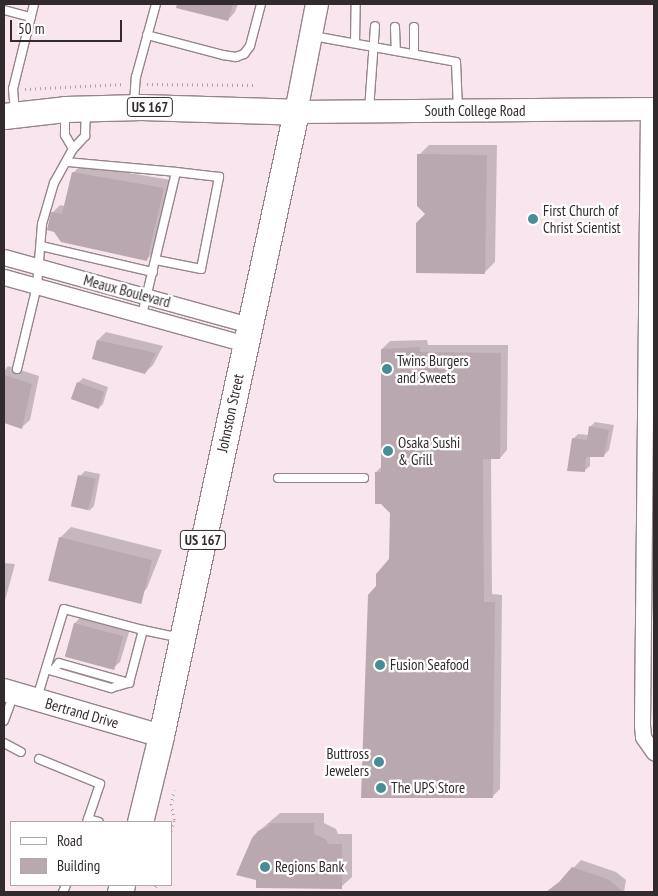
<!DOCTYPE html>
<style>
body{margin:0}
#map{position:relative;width:658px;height:896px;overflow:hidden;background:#f8e5ee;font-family:"PT Sans Narrow",sans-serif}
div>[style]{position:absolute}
.shadow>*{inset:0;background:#0003}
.building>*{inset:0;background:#baa8b0;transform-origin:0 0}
.path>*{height:2.5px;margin-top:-1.25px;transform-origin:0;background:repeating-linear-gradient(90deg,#ae9fa6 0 1px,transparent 0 5px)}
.roads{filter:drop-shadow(1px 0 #96858d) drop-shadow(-1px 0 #96858d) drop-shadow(0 1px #96858d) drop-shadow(0 -1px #96858d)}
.service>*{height:8px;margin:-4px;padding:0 4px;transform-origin:4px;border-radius:4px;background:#fff}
.minor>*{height:15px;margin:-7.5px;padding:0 7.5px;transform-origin:7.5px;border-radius:7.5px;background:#fff}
.secondary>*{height:22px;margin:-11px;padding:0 11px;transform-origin:11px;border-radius:11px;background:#fff}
.primary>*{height:25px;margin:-12.5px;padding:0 12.5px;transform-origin:12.5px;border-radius:12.5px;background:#fff}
.dots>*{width:14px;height:14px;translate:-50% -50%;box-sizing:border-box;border:2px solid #fff;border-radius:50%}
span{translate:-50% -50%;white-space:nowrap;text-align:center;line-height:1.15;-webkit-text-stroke:4.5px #fff;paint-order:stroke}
.shield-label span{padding:1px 4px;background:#fff;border:1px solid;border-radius:4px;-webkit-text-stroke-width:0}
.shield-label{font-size:14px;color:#322b2e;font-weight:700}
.street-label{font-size:15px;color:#322b2e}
.poi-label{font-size:15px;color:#322b2e}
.left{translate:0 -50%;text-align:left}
.right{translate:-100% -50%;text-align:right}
.frame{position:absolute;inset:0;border:5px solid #322b2e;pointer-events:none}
.legend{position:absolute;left:10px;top:821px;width:162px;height:65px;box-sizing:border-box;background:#fff;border:1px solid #adaaab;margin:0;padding:6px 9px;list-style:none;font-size:15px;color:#322b2e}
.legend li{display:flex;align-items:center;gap:10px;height:25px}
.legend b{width:25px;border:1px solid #adaaab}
.scale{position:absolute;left:10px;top:20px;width:112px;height:22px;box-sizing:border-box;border:2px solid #322b2e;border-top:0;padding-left:6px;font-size:15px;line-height:18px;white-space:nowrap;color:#322b2e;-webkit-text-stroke:4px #fff;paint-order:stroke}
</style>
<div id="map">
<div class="shadow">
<div style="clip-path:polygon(185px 4px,238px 4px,235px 12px,228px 20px,183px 9px)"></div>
<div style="clip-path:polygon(429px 145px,497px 145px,495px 262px,484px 273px,426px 214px,419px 155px)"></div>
<div style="clip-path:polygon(81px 165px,171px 180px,154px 252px,146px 260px,52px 213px,60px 205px,65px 206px,73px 173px)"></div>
<div style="clip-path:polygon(106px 332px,163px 346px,153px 365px,145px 373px,98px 340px)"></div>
<div style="clip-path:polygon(427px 340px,428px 345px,508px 345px,507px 450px,500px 458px,491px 457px,492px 594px,502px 595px,500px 789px,492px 797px,377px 586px,390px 559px,391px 513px,376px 472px,382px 466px,382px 349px,390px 341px)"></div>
<div style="clip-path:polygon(8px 366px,39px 376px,30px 420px,22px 427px,4px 421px,4px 371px)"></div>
<div style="clip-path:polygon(83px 378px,108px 387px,103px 404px,98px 409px,78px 383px)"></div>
<div style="clip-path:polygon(595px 422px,614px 425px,609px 450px,604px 455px,590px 456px,590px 466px,584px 471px,573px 439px,578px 434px,589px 435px,590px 427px)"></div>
<div style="clip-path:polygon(85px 471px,100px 474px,94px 506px,89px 511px,80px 476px)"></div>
<div style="clip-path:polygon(71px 527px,162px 550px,147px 588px,137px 599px,60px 538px)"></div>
<div style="clip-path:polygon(4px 563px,15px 564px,4px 604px)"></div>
<div style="clip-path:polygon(83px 615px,130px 629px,120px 662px,112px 669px,65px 656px,75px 623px)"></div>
<div style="clip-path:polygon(280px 813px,324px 813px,324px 823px,336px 829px,338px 834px,352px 834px,352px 877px,341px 887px,259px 831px)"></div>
<div style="clip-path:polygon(581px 860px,616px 872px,626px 880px,624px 892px,562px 892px,555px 887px)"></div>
</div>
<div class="building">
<div style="clip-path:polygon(177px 4px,233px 4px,228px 21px,176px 8px)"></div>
<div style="clip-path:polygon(417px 154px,487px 155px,485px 274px,416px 273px,416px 223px,425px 214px,417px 206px)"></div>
<div style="clip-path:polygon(72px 172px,164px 188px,147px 261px,61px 242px,54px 232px,47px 230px,51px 212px,62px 214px)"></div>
<div style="clip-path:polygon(97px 340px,156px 353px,145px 374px,92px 359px)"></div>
<div style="clip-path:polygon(420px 347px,420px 352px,501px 353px,500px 459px,483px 459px,484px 602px,495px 602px,493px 798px,361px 798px,368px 595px,376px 586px,376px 574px,389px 559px,390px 513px,381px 504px,375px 504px,375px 472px,381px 472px,381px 349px)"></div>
<div style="clip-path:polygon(4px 375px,32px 384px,22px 429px,4px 423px)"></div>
<div style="left:77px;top:382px;width:29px;height:18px;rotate:20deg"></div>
<div style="clip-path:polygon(589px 426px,609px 430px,604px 457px,586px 457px,585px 472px,567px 471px,572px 438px,587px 440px)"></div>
<div style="left:78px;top:475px;width:18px;height:32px;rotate:13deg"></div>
<div style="left:59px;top:537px;width:96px;height:45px;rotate:14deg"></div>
<div style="left:74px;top:623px;width:51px;height:35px;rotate:15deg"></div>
<div style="clip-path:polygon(269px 823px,314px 823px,314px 834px,326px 839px,328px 844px,342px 844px,342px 889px,256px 888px,256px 880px,236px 875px,252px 838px,258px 831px,269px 826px)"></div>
<div style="clip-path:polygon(572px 867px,608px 879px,623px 892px,546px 892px,559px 882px)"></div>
</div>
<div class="path">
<div style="left:147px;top:84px;width:106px;rotate:0.5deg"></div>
<div style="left:25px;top:89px;width:99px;rotate:-2.9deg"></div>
<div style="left:171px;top:831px;width:11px;rotate:-75deg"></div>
<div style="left:174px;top:820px;width:15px;rotate:-101deg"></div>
<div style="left:171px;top:805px;width:15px;rotate:-79deg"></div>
<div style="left:154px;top:892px;width:7px;rotate:-74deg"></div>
</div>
<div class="roads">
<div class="service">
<div style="left:4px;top:10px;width:28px;rotate:15deg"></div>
<div style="left:395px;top:27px;width:24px;rotate:88deg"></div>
<div style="left:414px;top:27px;width:27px;rotate:90deg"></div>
<div style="left:147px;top:35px;width:79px;rotate:14.7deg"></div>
<div style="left:223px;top:55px;width:13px;rotate:9deg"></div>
<div style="left:236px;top:57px;width:9px;rotate:-21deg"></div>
<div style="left:244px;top:54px;width:10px;rotate:-53deg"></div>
<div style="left:250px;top:46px;width:43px;rotate:-75.3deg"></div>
<div style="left:313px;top:36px;width:145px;rotate:10.3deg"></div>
<div style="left:456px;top:62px;width:47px;rotate:87.6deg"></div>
<div style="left:355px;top:43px;width:39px;rotate:-89deg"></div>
<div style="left:134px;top:103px;width:26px;rotate:-86deg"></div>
<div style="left:136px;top:77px;width:76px;rotate:-74.7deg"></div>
<div style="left:369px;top:110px;width:84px;rotate:-85.9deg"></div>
<div style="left:15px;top:112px;width:23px;rotate:-95deg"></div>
<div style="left:13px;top:89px;width:88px;rotate:-76.1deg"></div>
<div style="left:65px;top:113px;width:22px;rotate:90deg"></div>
<div style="left:65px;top:135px;width:16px;rotate:60deg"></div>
<div style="left:67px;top:162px;width:109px;rotate:5.2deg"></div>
<div style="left:176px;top:172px;width:147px;rotate:103.4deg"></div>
<div style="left:41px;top:246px;width:115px;rotate:13.1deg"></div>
<div style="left:156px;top:260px;width:46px;rotate:11.3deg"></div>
<div style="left:201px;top:269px;width:94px;rotate:-78.9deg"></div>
<div style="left:219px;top:177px;width:43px;rotate:-173.4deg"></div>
<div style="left:17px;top:369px;width:85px;rotate:-76.5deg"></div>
<div style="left:37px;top:286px;width:62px;rotate:-85.4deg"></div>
<div style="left:42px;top:224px;width:43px;rotate:-73.7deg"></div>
<div style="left:54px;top:183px;width:39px;rotate:-61deg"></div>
<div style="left:73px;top:149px;width:18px;rotate:-47deg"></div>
<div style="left:85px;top:136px;width:23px;rotate:-88deg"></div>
<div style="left:278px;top:478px;width:86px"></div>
<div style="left:46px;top:669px;width:68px;rotate:16.3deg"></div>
<div style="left:111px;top:688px;width:19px;rotate:-16deg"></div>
<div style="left:53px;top:671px;width:10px;rotate:-53deg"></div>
<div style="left:59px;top:663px;width:73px;rotate:15.9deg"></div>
<div style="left:129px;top:683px;width:55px;rotate:-75.2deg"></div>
<div style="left:143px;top:630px;width:38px;rotate:12deg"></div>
<div style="left:37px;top:698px;width:93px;rotate:-73.1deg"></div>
<div style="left:64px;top:609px;width:82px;rotate:14.9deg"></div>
<div style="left:4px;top:721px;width:29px;rotate:-70deg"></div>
<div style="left:4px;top:743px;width:19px;rotate:28deg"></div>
<div style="left:39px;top:759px;width:66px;rotate:22.3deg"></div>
<div style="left:100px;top:784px;width:40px;rotate:108.9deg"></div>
<div style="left:88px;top:819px;width:11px;rotate:15deg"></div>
<div style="left:63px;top:892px;width:8px;rotate:-67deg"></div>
</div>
<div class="minor">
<div style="left:648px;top:109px;width:616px;rotate:90.56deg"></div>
<div style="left:642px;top:725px;width:12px;rotate:85deg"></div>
<div style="left:643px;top:737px;width:19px;rotate:55deg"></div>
<div style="left:4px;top:257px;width:255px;rotate:15.5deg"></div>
<div style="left:4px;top:277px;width:250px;rotate:15.5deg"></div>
</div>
<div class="secondary">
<div style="left:317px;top:4px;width:110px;rotate:101deg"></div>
<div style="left:296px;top:112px;width:358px;rotate:-0.5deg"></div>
<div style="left:4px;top:690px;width:164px;rotate:16.3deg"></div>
</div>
<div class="primary">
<div style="left:4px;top:116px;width:61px;rotate:-6.5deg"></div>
<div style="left:65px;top:109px;width:76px;rotate:-1.5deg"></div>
<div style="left:141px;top:107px;width:155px;rotate:1.8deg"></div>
<div style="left:296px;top:112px;width:638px;rotate:102.21deg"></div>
<div style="left:161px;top:736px;width:89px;rotate:103.7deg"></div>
<div style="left:120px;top:892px;width:7px;rotate:-74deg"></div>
</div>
</div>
<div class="dots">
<div style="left:533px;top:219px;background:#468d95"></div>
<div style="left:387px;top:369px;background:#468d95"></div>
<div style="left:388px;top:451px;background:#468d95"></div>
<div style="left:380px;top:665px;background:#468d95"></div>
<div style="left:379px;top:762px;background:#468d95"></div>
<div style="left:381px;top:788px;background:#468d95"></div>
<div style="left:265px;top:867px;background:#468d95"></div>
</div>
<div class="shield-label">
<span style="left:150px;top:107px">US 167</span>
<span style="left:203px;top:540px">US 167</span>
</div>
<div class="street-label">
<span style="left:475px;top:111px">South College Road</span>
<span style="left:127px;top:291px;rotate:15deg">Meaux Boulevard</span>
<span style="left:230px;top:413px;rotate:-78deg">Johnston Street</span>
<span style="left:82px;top:713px;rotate:16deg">Bertrand Drive</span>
</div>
<div class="poi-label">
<span class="left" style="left:543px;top:219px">First Church of<br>Christ Scientist</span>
<span class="left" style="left:397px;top:369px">Twins Burgers<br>and Sweets</span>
<span class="left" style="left:398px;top:451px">Osaka Sushi<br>&amp; Grill</span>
<span class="left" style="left:390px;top:665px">Fusion Seafood</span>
<span class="right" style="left:369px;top:762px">Buttross<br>Jewelers</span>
<span class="left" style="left:391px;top:788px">The UPS Store</span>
<span class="left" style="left:275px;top:867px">Regions Bank</span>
</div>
<div class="frame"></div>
<ul class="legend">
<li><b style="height:6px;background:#fff"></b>Road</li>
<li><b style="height:14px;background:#baa8b0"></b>Building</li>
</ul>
<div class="scale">50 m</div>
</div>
